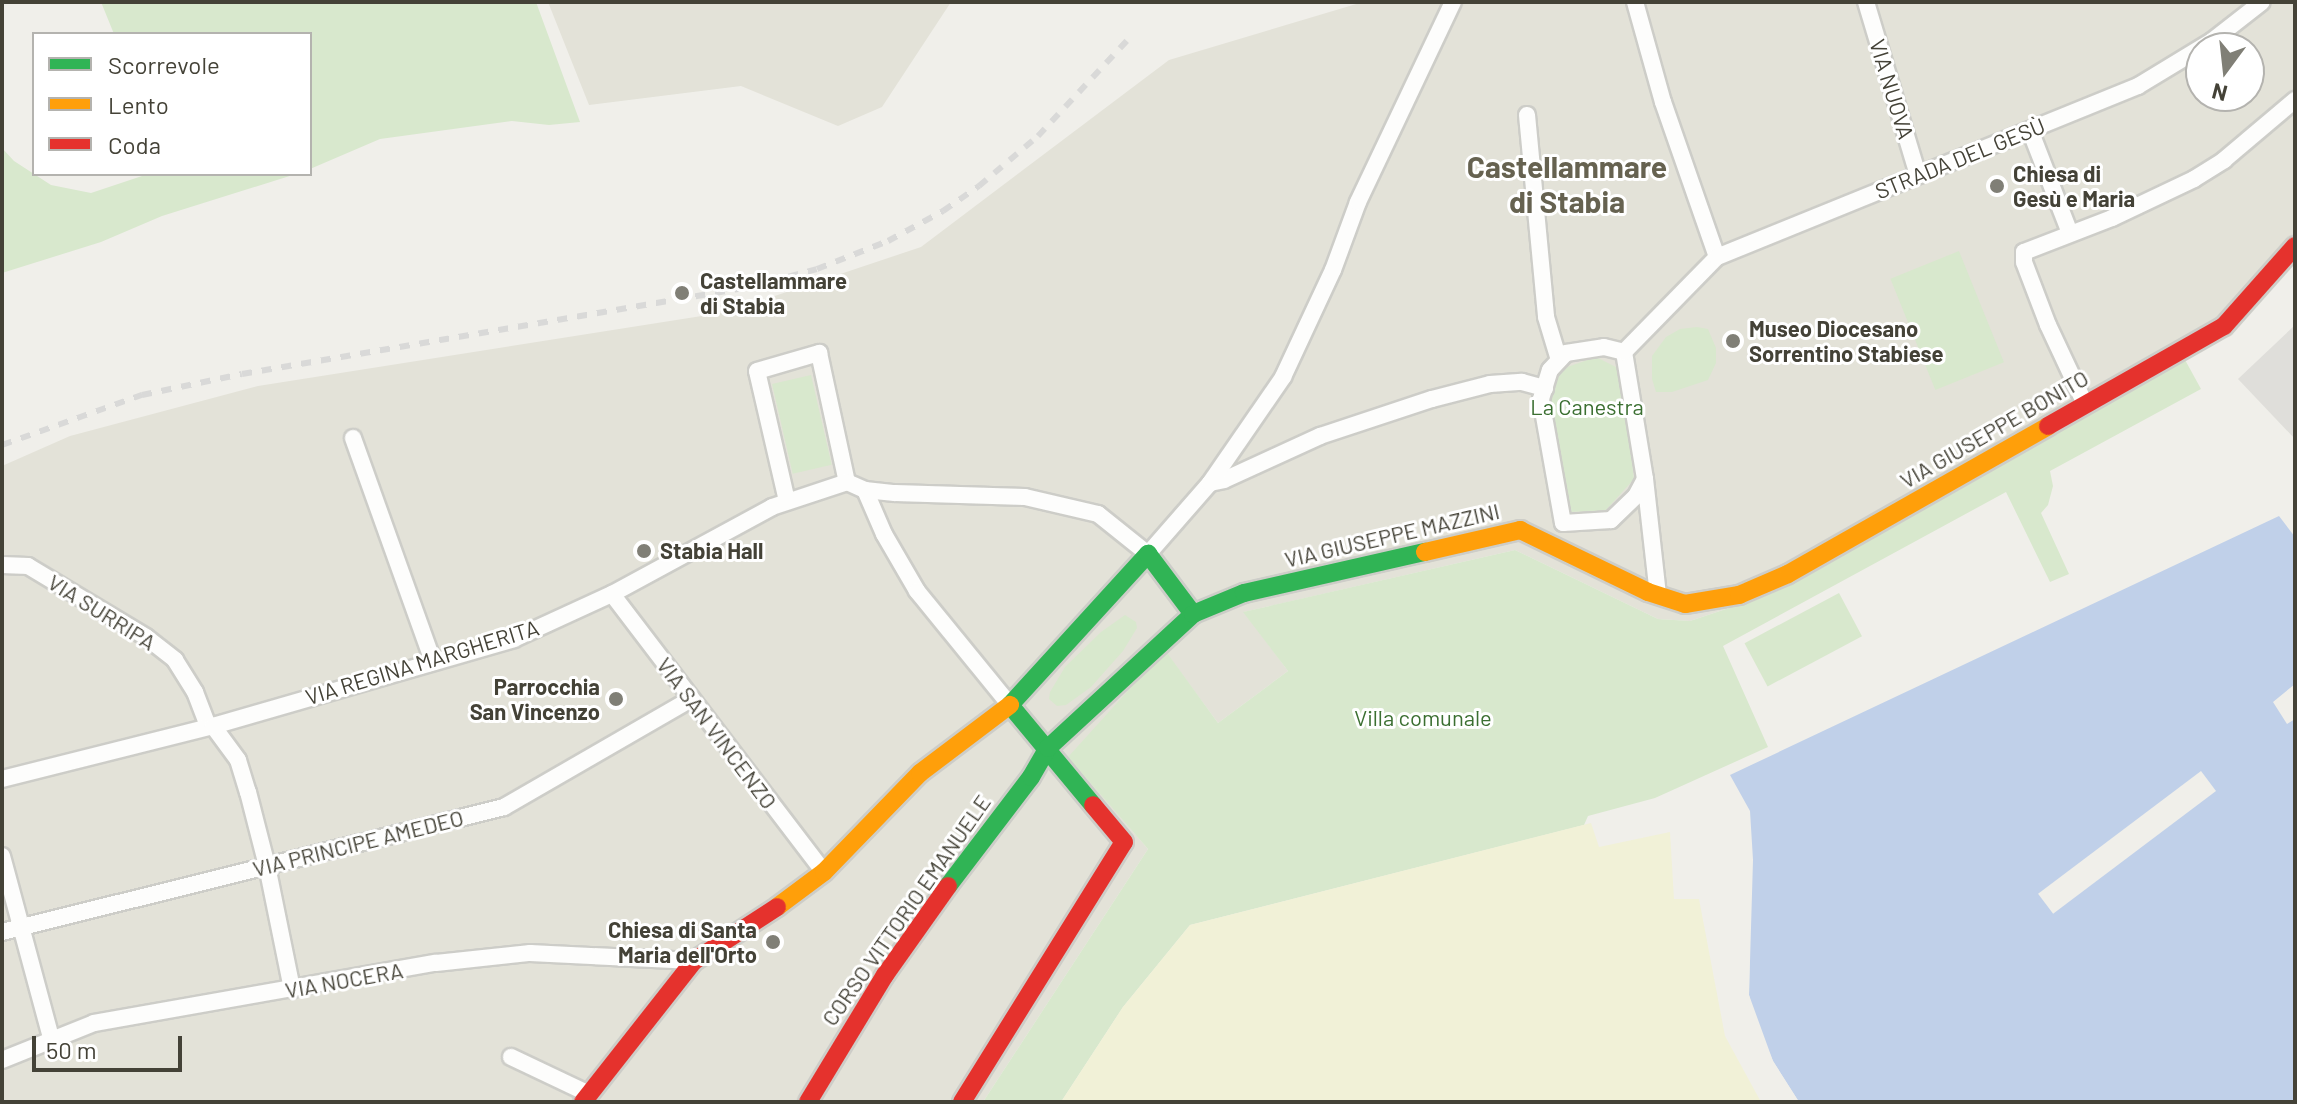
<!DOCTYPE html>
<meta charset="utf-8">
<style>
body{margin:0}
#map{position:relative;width:2297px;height:1104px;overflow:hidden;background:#f0efea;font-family:Barlow,sans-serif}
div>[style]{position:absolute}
.residential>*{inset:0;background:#e3e2d8}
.green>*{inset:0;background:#d8e8cd;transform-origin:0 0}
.sand>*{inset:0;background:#f1f1d7}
.parking>*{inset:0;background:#dfdeda}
.water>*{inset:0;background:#c0d0e9}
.pier>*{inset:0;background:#f0efea;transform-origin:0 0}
.roads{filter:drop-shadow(2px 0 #cdcdc8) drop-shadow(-2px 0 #cdcdc8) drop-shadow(0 2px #cdcdc8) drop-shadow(0 -2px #cdcdc8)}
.street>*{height:16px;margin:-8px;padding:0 8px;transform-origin:8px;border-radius:8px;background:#fdfdfc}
.fast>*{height:18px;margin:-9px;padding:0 9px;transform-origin:9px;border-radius:9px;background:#30b455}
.slow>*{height:18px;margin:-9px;padding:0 9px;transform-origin:9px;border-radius:9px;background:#ff9f0a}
.jam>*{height:18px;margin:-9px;padding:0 9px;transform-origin:9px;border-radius:9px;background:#e5322d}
.rail>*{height:6px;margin-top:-3px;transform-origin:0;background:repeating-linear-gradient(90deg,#d9d9d8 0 10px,transparent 0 20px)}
.dots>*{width:22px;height:22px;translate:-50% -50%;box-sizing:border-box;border:4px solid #fff;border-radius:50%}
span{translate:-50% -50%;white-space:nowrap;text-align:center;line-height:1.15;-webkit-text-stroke:6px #fff;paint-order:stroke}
.street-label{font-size:22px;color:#444237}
.poi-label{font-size:22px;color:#444237;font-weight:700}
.left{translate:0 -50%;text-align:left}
.right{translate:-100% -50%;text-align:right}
.park-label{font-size:22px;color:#3b6f31}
.district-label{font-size:30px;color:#666250;font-weight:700}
.frame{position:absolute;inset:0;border:4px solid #444237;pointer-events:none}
.legend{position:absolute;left:32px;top:32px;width:280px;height:144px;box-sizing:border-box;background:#fff;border:2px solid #b4b3af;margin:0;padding:10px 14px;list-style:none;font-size:24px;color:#444237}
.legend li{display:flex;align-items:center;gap:16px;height:40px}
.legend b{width:40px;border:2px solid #b4b3af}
.north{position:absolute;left:2185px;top:32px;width:80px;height:80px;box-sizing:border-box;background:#fff;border:2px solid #b4b3af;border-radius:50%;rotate:195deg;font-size:22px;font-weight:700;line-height:32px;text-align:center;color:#444237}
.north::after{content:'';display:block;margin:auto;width:28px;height:36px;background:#807f76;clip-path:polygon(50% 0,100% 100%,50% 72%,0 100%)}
.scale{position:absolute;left:32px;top:1036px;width:150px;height:36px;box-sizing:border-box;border:4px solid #444237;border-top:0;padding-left:10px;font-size:24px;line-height:28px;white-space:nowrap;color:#444237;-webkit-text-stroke:6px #fff;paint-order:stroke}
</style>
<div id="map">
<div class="residential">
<div style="clip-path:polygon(548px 2px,951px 2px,882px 107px,838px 126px,741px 86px,589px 105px)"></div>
<div style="clip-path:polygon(evenodd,1363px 2px,2295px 2px,2295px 257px,2228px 329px,1750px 601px,1690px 621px,1658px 619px,1515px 550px,1244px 612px,1288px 671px,1218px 723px,1165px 651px,1069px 757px,1148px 849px,983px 1102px,2px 1102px,2px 466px,70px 436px,258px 386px,727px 312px,921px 247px,1169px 60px,1363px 2px,2201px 48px,2249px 48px,2249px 96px,2201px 96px,2201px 48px)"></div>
</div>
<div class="green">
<div style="clip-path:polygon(101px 2px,536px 2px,580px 122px,549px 125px,512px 121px,380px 139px,310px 169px,310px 34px,114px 34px)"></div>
<div style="clip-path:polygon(2px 148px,14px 161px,51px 185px,91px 193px,148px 174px,296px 174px,162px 216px,101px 242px,2px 273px)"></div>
<div style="left:1959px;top:251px;width:120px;height:74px;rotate:68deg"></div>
<div style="clip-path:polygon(1697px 327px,1708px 329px,1716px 348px,1716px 363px,1708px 380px,1672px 392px,1656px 392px,1652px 379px,1652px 356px,1666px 337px,1680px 329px)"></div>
<div style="clip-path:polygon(1596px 357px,1620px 369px,1634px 479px,1605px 511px,1565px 512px,1547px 398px,1556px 371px)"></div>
<div style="clip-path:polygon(2184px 358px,2201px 389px,2050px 471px,2053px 486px,2048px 505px,2041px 513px,2069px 574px,2050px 582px,2006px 492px,1723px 646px,1768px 747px,1655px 798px,1588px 816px,1584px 825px,1190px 925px,1123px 1007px,1061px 1102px,983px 1102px,1148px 849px,1068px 757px,1165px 650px,1218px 723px,1288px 671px,1243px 612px,1515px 550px,1658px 619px,1690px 621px,1735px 606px)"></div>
<div style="left:811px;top:375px;width:92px;height:40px;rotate:77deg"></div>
<div style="left:1839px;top:593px;width:49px;height:107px;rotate:62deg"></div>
<div style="clip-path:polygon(1125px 615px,1136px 622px,1137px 628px,1123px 651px,1091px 687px,1066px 705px,1057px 706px,1049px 699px,1050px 692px,1065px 667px,1101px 632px)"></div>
</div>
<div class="sand">
<div style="clip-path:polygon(1591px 823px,1599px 847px,1670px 832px,1674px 899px,1699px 899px,1725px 1036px,1761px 1102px,1061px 1102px,1123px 1007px,1190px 925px)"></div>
</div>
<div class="parking">
<div style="clip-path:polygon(2295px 325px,2295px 439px,2238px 379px)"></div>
</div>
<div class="water">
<div style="clip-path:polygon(2279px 516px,2295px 537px,2295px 684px,2273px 702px,2287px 724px,2295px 719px,2295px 1102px,1799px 1102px,1773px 1061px,1749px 995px,1753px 860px,1750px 811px,1730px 775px)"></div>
</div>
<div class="pier">
<div style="left:2201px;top:771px;width:25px;height:204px;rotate:53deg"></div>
<div style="clip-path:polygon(1746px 921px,1750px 921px,1749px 995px,1756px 1022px,1773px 1061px,1799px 1102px,1794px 1102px,1770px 1063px,1753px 1023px,1745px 996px)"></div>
</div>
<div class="roads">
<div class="street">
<div style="left:1635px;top:2px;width:104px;rotate:74.4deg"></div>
<div style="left:1663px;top:102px;width:164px;rotate:70.8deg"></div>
<div style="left:1866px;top:2px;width:181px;rotate:73.3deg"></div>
<div style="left:1527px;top:115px;width:203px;rotate:84.6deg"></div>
<div style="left:1546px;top:317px;width:45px;rotate:73.2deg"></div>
<div style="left:2030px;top:130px;width:110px;rotate:68.8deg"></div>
<div style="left:1604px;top:347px;width:21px;rotate:14deg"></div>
<div style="left:1624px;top:352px;width:129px;rotate:80.6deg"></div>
<div style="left:1645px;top:479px;width:19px;rotate:118deg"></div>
<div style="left:1636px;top:496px;width:35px;rotate:136deg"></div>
<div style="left:1611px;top:520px;width:48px;rotate:176.4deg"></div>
<div style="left:1563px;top:523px;width:126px;rotate:-100.1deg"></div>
<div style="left:1541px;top:399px;width:30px;rotate:-73deg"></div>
<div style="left:1550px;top:370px;width:23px;rotate:-47deg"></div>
<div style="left:1566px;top:353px;width:38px;rotate:-9deg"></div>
<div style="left:1624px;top:352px;width:133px;rotate:-45.6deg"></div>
<div style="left:1717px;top:257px;width:454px;rotate:-22.1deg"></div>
<div style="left:2138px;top:86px;width:87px;rotate:-31.3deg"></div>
<div style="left:2212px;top:41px;width:63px;rotate:-38deg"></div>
<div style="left:2085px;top:404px;width:87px;rotate:-115.1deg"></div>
<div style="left:2048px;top:325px;width:67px;rotate:-110.9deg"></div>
<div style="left:2024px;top:262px;width:10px;rotate:-90deg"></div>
<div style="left:2024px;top:252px;width:94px;rotate:-21.1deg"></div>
<div style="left:2112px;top:218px;width:91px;rotate:-25.4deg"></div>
<div style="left:2194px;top:179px;width:36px;rotate:-32deg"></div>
<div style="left:2224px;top:160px;width:93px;rotate:-40.2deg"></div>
<div style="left:353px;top:438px;width:238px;rotate:70.3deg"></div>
<div style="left:1645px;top:479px;width:117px;rotate:83.6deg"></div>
<div style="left:1210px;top:483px;width:14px;rotate:-12deg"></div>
<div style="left:1224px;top:480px;width:106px;rotate:-24.6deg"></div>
<div style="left:1320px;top:436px;width:118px;rotate:-18.3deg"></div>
<div style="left:1432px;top:399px;width:60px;rotate:-14.5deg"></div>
<div style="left:1490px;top:384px;width:32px;rotate:-4deg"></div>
<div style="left:1522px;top:382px;width:24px;rotate:15deg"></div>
<div style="left:865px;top:490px;width:48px;rotate:66.6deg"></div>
<div style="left:884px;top:534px;width:66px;rotate:59.9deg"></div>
<div style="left:917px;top:591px;width:147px;rotate:50.8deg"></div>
<div style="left:787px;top:501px;width:133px;rotate:-103deg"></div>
<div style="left:757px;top:371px;width:65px;rotate:-16.2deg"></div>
<div style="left:819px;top:353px;width:132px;rotate:77.8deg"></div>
<div style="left:2px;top:565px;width:26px;rotate:2deg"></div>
<div style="left:28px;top:566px;width:138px;rotate:31deg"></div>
<div style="left:146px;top:637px;width:37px;rotate:38deg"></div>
<div style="left:175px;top:660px;width:38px;rotate:58deg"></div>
<div style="left:195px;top:692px;width:36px;rotate:69deg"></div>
<div style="left:612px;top:594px;width:350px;rotate:52.7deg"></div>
<div style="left:213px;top:726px;width:42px;rotate:53.7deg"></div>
<div style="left:238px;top:760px;width:34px;rotate:73deg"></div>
<div style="left:248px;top:792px;width:76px;rotate:75.6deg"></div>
<div style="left:267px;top:866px;width:126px;rotate:78.5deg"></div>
<div style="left:2px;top:779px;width:218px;rotate:-14.1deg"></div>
<div style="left:213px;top:726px;width:313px;rotate:-16.1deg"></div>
<div style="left:514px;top:639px;width:108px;rotate:-24.7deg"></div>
<div style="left:612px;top:594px;width:182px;rotate:-28.5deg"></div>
<div style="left:772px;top:507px;width:79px;rotate:-18.4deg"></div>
<div style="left:847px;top:482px;width:20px;rotate:24deg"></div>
<div style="left:865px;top:490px;width:30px;rotate:6deg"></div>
<div style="left:895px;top:493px;width:130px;rotate:1.8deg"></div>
<div style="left:1025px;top:497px;width:75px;rotate:13.1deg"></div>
<div style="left:1098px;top:514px;width:64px;rotate:38.7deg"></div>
<div style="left:1148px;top:554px;width:94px;rotate:-48.9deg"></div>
<div style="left:1210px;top:483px;width:129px;rotate:-55.4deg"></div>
<div style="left:1283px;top:377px;width:118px;rotate:-65deg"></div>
<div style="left:1333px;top:270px;width:72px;rotate:-69.8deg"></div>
<div style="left:1358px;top:202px;width:221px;rotate:-64.6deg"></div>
<div style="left:2px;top:856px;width:188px;rotate:74.9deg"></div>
<div style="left:2px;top:932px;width:517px;rotate:-13.98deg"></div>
<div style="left:504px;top:807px;width:216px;rotate:-30deg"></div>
<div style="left:511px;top:1057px;width:86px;rotate:25.4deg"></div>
<div style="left:2px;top:1060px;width:99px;rotate:-21.9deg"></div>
<div style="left:94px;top:1023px;width:347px;rotate:-10deg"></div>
<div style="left:436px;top:963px;width:95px;rotate:-6.1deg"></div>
<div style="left:530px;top:953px;width:164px;rotate:2.8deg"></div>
</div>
<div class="fast">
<div style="left:1093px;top:805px;width:130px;rotate:-129.7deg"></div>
<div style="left:1010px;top:705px;width:205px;rotate:-47.6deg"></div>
<div style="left:1148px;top:554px;width:75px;rotate:53.1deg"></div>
<div style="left:948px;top:886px;width:137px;rotate:-52.7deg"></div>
<div style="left:1031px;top:777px;width:34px;rotate:-60deg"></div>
<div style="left:1048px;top:748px;width:197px;rotate:-42.7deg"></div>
<div style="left:1193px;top:614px;width:55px;rotate:-22.4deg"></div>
<div style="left:1244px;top:593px;width:186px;rotate:-12.8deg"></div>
</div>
<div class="slow">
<div style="left:1425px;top:552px;width:98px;rotate:-13deg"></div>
<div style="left:1520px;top:530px;width:142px;rotate:25.8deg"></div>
<div style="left:1648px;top:592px;width:39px;rotate:18deg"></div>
<div style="left:1685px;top:604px;width:55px;rotate:-9.5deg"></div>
<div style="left:1739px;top:595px;width:53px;rotate:-23.2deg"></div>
<div style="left:1788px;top:574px;width:299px;rotate:-29.6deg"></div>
<div style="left:777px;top:907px;width:59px;rotate:-36.7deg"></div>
<div style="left:824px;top:872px;width:138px;rotate:-45.9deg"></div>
<div style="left:920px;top:773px;width:113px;rotate:-37.1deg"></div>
</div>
<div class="jam">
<div style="left:2048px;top:426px;width:202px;rotate:-29.6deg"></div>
<div style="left:2224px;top:326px;width:107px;rotate:-48.4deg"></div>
<div style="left:583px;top:1102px;width:179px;rotate:-51.8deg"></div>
<div style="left:694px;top:961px;width:99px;rotate:-33deg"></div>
<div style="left:808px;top:1102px;width:149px;rotate:-58.8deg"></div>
<div style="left:885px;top:975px;width:109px;rotate:-54.7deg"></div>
<div style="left:962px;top:1102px;width:306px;rotate:-58.1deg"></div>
<div style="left:1124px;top:842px;width:48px;rotate:-130deg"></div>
</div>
</div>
<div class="rail">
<div style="left:2px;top:445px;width:149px;rotate:-19.7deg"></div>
<div style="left:142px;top:395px;width:102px;rotate:-11.9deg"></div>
<div style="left:242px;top:374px;width:515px;rotate:-9.72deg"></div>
<div style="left:750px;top:287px;width:69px;rotate:-15deg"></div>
<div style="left:817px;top:269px;width:76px;rotate:-21.5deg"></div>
<div style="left:888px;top:241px;width:63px;rotate:-28.6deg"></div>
<div style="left:943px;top:211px;width:44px;rotate:-34.8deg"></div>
<div style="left:979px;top:186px;width:77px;rotate:-40.3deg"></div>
<div style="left:1038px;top:136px;width:139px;rotate:-47deg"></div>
</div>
<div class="dots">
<div style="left:1997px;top:186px;background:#807f76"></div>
<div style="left:682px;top:293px;background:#807f76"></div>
<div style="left:1733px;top:341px;background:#807f76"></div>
<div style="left:644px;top:551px;background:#807f76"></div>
<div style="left:616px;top:699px;background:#807f76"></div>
<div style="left:773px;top:942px;background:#807f76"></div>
</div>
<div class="street-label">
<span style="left:1892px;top:89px;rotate:73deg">VIA NUOVA</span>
<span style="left:1960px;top:158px;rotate:-22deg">STRADA DEL GESÙ</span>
<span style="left:1994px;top:429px;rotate:-30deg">VIA GIUSEPPE BONITO</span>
<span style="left:1392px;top:535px;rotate:-13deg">VIA GIUSEPPE MAZZINI</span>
<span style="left:102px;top:612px;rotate:32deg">VIA SURRIPA</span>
<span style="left:422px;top:662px;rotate:-17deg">VIA REGINA MARGHERITA</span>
<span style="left:717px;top:733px;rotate:53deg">VIA SAN VINCENZO</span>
<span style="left:358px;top:843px;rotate:-14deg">VIA PRINCIPE AMEDEO</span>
<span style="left:906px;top:910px;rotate:-55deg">CORSO VITTORIO EMANUELE</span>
<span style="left:344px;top:980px;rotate:-10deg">VIA NOCERA</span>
</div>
<div class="poi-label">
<span class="left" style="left:2013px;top:186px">Chiesa di<br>Gesù e Maria</span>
<span class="left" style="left:700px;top:293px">Castellammare<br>di Stabia</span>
<span class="left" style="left:1749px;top:341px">Museo Diocesano<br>Sorrentino Stabiese</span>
<span class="left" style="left:660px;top:551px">Stabia Hall</span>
<span class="right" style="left:600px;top:699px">Parrocchia<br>San Vincenzo</span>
<span class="right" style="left:757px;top:942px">Chiesa di Santa<br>Maria dell'Orto</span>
</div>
<div class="park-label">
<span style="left:1587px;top:407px">La Canestra</span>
<span style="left:1423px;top:718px">Villa comunale</span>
</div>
<div class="district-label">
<span style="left:1567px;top:183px">Castellammare<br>di Stabia</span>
</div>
<div class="frame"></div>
<ul class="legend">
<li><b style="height:10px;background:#30b455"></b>Scorrevole</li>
<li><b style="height:10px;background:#ff9f0a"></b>Lento</li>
<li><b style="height:10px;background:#e5322d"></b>Coda</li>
</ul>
<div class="north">N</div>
<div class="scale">50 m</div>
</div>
